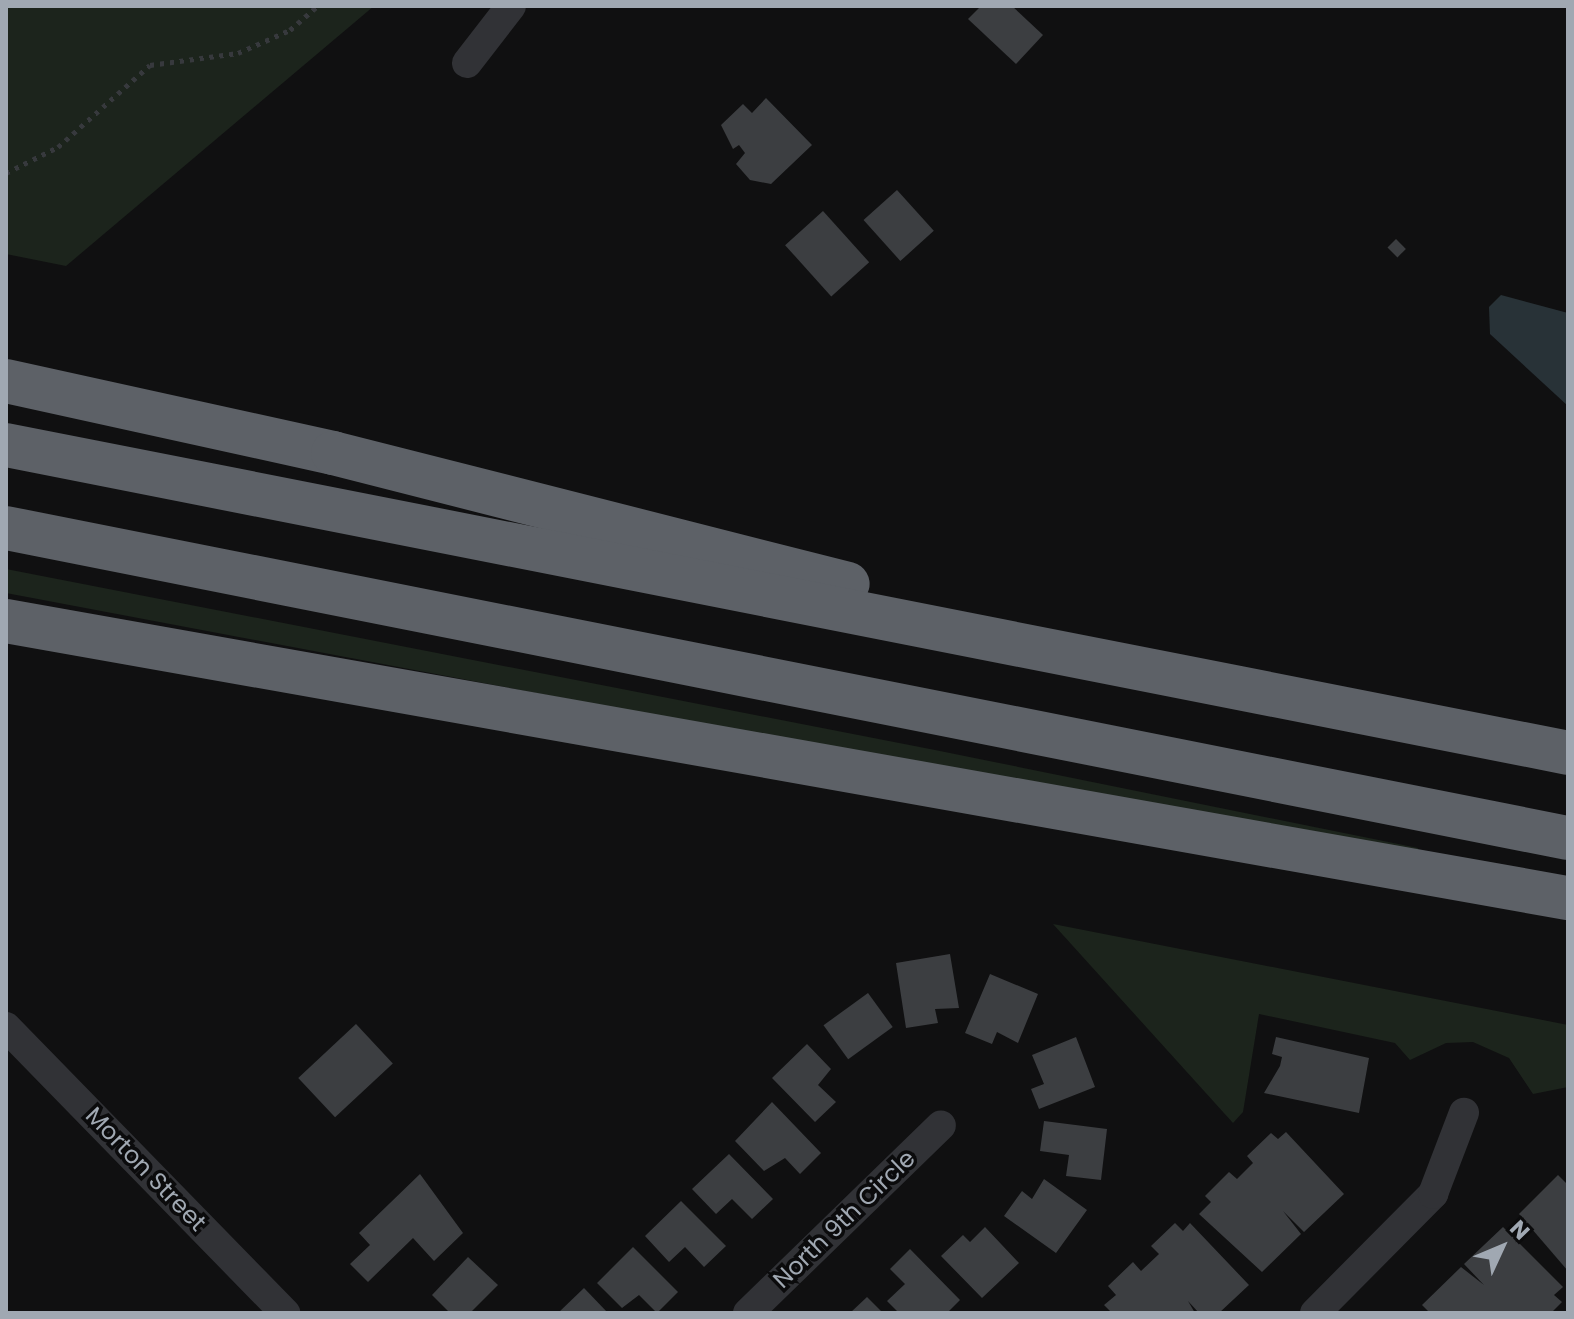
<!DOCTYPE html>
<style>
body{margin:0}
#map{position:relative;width:1574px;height:1319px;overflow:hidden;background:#101011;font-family:Poppins,sans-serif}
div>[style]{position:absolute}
.green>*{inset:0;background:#1c241c}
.water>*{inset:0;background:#283237}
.building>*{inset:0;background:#3c3e41;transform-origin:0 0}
.path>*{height:5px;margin-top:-2.5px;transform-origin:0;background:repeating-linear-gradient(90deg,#37393d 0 4px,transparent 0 10px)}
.minor>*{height:30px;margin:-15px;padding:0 15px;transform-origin:15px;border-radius:15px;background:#313236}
.motorway>*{height:44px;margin:-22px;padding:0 22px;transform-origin:22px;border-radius:22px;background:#5d6167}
span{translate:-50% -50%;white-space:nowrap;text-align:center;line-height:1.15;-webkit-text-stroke:7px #0b0b0c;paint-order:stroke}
.street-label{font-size:24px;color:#a0a8b2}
.frame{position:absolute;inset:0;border:8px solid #a0a8b2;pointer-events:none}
.north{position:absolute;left:1462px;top:1207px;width:80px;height:80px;-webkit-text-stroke:6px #0b0b0c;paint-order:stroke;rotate:46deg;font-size:22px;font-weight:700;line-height:32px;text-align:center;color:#a0a8b2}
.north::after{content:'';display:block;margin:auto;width:28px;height:36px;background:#a0a8b2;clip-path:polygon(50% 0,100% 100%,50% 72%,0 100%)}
</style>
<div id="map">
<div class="green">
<div style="clip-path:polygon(6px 6px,374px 6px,66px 266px,6px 254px)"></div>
<div style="clip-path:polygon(6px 569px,935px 750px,1418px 848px,1416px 859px,6px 593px)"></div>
<div style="clip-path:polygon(1053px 924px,1568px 1025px,1568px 1087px,1533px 1094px,1509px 1058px,1473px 1042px,1446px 1043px,1410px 1060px,1395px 1043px,1259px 1014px,1243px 1112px,1233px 1123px)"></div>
</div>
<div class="water">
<div style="clip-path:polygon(1501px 295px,1568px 313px,1568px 406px,1490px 334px,1489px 307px)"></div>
</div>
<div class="building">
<div style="clip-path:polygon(981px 6px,1012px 6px,1043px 35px,1016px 64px,968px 19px)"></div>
<div style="clip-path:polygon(766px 98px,812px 145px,771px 184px,750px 180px,736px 164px,745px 153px,739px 145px,733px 149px,721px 125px,743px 104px,752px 113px)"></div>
<div style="left:897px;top:190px;width:55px;height:45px;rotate:48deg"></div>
<div style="left:823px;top:211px;width:69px;height:51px;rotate:48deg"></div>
<div style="left:1396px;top:239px;width:14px;height:12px;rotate:45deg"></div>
<div style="clip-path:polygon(950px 954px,959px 1008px,935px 1009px,938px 1023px,906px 1028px,896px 963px)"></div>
<div style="clip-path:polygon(990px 974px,1038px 994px,1018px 1043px,997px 1032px,992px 1044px,965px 1033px)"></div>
<div style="left:868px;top:993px;width:42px;height:55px;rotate:54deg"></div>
<div style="left:356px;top:1024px;width:54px;height:79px;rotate:47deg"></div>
<div style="clip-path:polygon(1076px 1037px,1095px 1087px,1039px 1109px,1031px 1089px,1044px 1084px,1032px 1055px)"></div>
<div style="clip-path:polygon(1276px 1037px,1369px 1058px,1359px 1113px,1264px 1093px,1280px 1066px,1282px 1057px,1272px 1054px)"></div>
<div style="clip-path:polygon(807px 1044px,831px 1069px,818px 1085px,836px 1102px,815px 1122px,772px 1078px)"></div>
<div style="clip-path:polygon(772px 1102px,821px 1153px,800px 1174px,785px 1158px,764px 1171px,735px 1141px)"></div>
<div style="clip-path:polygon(1044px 1121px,1107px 1129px,1101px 1180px,1066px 1176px,1069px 1155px,1040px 1151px)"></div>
<div style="clip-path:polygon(1286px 1132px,1344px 1194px,1304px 1232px,1283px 1211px,1301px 1234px,1262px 1272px,1199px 1214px,1211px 1202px,1205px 1196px,1229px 1172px,1237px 1179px,1253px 1163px,1247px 1156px,1271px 1133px,1278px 1139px)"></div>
<div style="clip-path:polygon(729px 1154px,773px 1199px,752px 1219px,732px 1199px,716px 1214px,692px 1189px)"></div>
<div style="clip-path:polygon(420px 1174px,463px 1233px,434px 1261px,413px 1238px,368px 1282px,350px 1264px,370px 1245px,359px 1233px)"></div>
<div style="clip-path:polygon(1558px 1175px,1568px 1185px,1568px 1271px,1519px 1214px)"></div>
<div style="clip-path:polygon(1044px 1179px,1087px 1210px,1056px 1253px,1004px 1216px,1022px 1191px,1032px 1199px)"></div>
<div style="clip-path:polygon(681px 1201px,726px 1246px,704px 1267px,685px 1247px,669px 1262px,645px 1236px)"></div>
<div style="clip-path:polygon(1175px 1223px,1183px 1231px,1190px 1223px,1249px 1285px,1219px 1313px,1199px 1313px,1188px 1301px,1195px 1313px,1112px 1313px,1104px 1305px,1116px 1295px,1108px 1286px,1133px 1262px,1141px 1271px,1159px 1254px,1151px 1246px)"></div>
<div style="clip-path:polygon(985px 1227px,1019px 1263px,982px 1298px,941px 1256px,963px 1235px,970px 1242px)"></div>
<div style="clip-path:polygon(1503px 1227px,1563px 1287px,1554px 1295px,1562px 1302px,1551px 1313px,1430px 1313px,1422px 1305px,1461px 1267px,1484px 1285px,1464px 1264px)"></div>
<div style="clip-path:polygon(633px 1247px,678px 1292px,657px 1313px,639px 1295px,622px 1308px,597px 1283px)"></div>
<div style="clip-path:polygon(910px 1249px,960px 1300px,947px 1313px,899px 1313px,887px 1301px,905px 1284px,890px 1269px)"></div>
<div style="clip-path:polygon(468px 1257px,498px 1285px,470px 1313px,450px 1313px,432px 1295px)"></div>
<div style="clip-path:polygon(584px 1288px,608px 1313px,558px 1313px)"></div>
<div style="clip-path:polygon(867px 1297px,883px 1313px,850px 1313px)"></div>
</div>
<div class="path">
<div style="left:6px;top:173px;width:58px;rotate:-26.6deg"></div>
<div style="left:58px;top:147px;width:123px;rotate:-41.7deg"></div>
<div style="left:150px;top:65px;width:89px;rotate:-7.8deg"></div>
<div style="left:238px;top:53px;width:57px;rotate:-23.9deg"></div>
<div style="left:290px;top:30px;width:37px;rotate:-41deg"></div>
</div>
<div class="minor">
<div style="left:467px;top:63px;width:72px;rotate:-52.3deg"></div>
<div style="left:6px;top:1027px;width:400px;rotate:45.7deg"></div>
<div style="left:748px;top:1313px;width:269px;rotate:-44.2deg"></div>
<div style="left:1315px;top:1313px;width:168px;rotate:-45.2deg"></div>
<div style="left:1433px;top:1194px;width:87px;rotate:-69.1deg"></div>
</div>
<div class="motorway">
<div style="left:6px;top:381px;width:335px;rotate:12.4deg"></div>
<div style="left:333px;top:453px;width:531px;rotate:14.27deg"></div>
<div style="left:6px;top:445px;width:1592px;rotate:11.15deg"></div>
<div style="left:6px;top:528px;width:1592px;rotate:11.23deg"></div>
<div style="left:6px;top:621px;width:1586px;rotate:10.06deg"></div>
</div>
<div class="street-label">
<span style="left:146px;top:1169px;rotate:46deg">Morton Street</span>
<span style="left:844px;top:1219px;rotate:-44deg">North 9th Circle</span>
</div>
<div class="frame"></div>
<div class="north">N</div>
</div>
